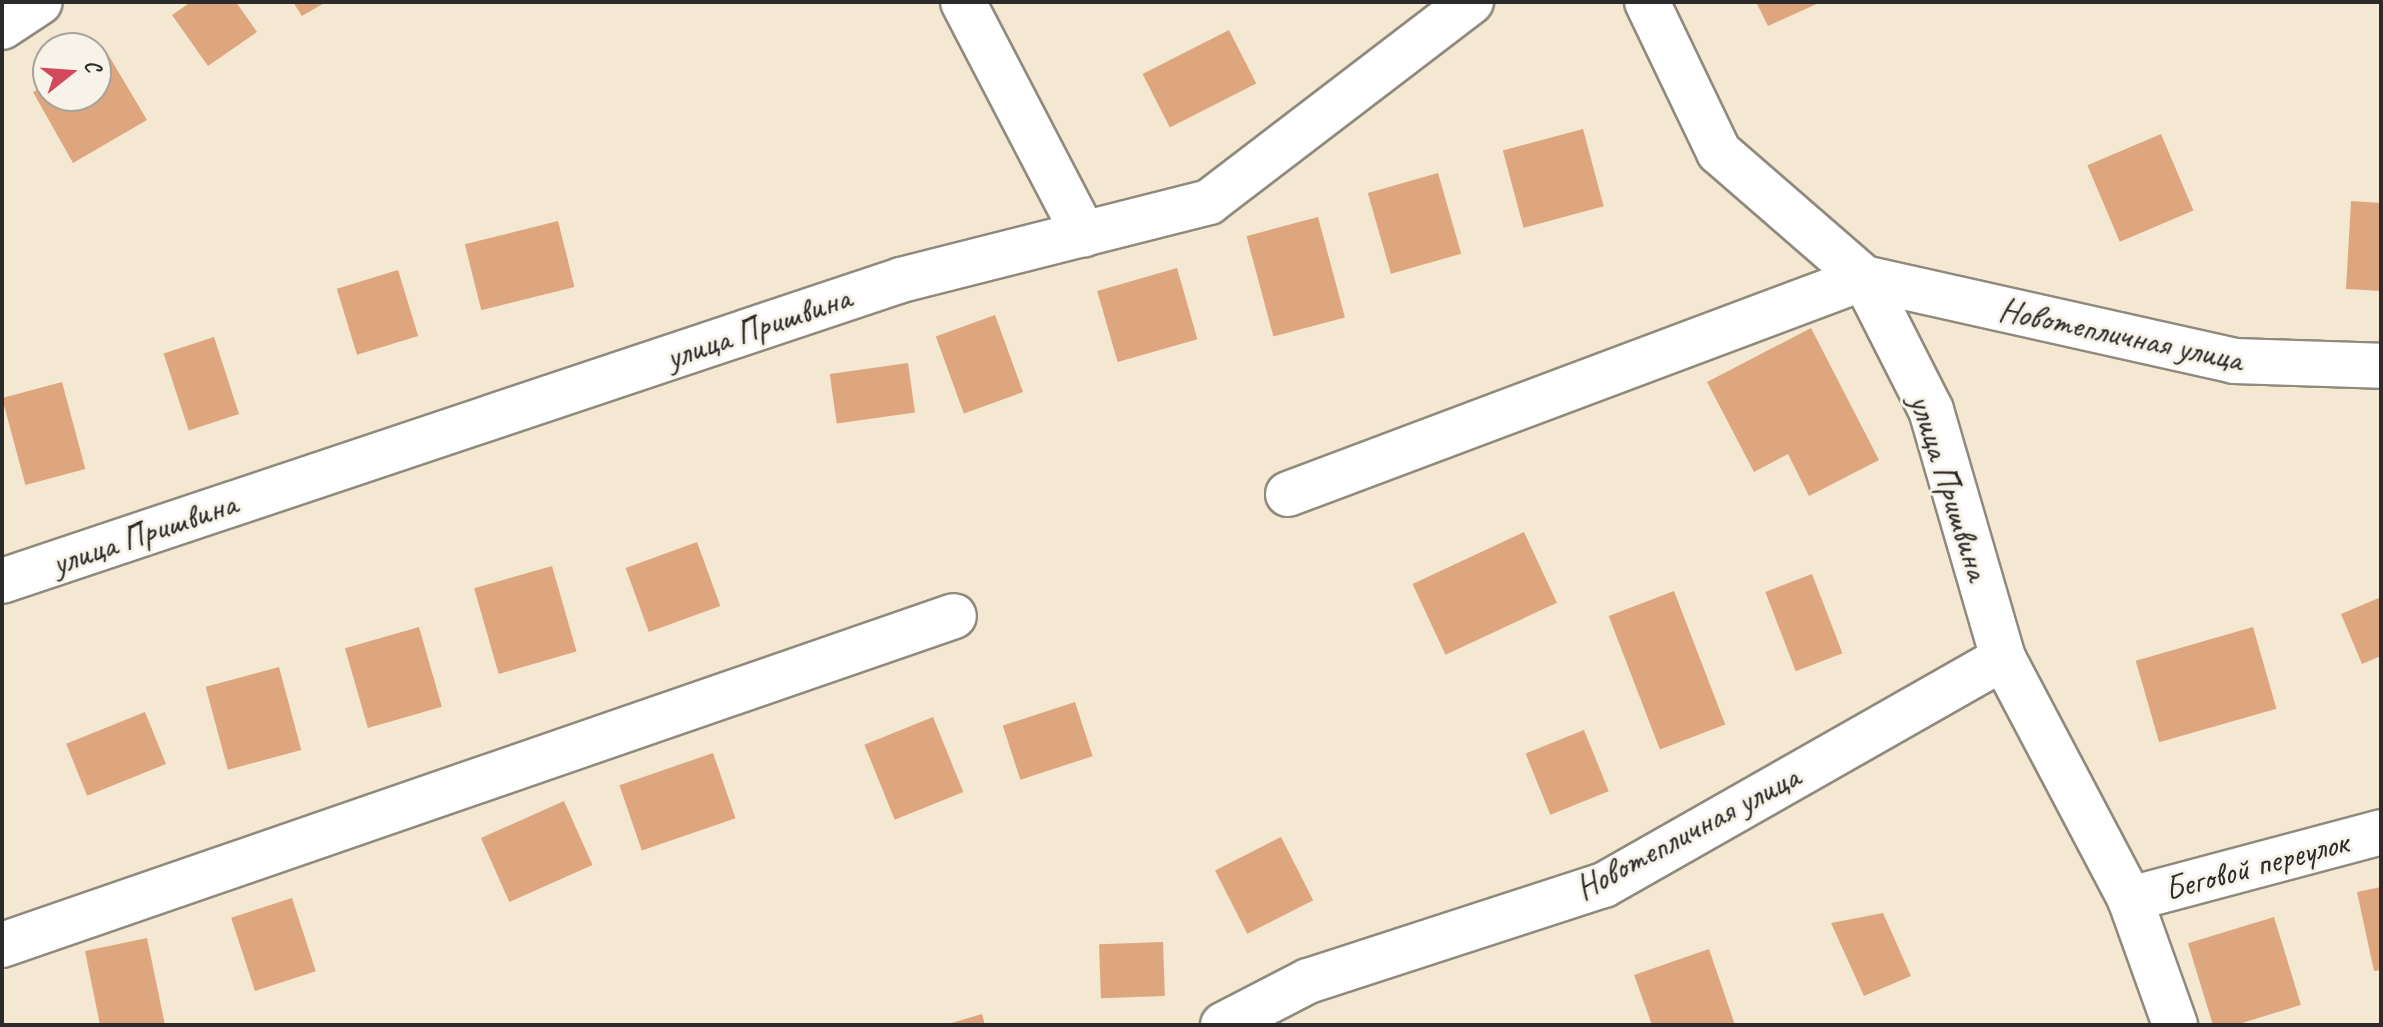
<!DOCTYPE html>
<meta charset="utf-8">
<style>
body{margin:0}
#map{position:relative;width:2383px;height:1027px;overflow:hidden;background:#f4e8d2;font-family:Caveat,sans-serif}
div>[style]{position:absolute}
.building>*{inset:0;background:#dea67f;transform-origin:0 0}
.roads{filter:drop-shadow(2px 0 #908a7e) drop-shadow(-2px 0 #908a7e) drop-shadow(0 2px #908a7e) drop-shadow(0 -2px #908a7e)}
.minor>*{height:44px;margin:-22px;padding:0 22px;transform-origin:22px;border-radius:22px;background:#fff}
span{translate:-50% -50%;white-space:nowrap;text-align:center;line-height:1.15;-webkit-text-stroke:6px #f7f3e8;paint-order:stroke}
.street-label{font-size:34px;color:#2b2b2b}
.frame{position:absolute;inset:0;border:4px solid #2b2b2b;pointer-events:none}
.north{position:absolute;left:32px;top:32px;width:80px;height:80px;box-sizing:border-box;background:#f7f3e8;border:2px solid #a5a39c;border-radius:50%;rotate:73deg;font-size:22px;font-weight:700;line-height:32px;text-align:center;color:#2b2b2b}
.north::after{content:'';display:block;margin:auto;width:28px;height:36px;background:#d1495b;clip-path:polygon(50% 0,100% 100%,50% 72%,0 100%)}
</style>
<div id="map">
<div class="building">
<div style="clip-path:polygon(191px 2px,236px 2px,257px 32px,208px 66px,172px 15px)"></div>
<div style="clip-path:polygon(293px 2px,326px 2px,302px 16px)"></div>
<div style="clip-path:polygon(1756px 2px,1821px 2px,1768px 26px)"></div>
<div style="left:1229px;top:30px;width:60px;height:97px;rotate:63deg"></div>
<div style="clip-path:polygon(106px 51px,147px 120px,73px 163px,33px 92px,48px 84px,48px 96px,96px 96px,96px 56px)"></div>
<div style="left:1583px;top:129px;width:80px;height:83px;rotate:75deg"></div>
<div style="left:2161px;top:134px;width:83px;height:80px;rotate:67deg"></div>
<div style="left:1438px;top:173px;width:84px;height:73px;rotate:74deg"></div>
<div style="clip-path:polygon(2351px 201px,2381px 203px,2381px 291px,2346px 289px)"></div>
<div style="left:1318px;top:217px;width:104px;height:74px;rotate:75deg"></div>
<div style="left:558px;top:221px;width:68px;height:96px;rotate:76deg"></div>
<div style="left:1177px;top:268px;width:74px;height:83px;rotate:74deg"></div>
<div style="left:398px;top:270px;width:69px;height:64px;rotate:73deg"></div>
<div style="left:995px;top:315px;width:82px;height:63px;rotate:70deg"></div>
<div style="clip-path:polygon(1811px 328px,1879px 460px,1809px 496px,1788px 454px,1754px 472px,1707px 382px)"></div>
<div style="left:214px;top:337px;width:81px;height:53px;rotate:72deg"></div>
<div style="left:908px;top:363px;width:50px;height:79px;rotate:82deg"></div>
<div style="left:62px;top:382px;width:90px;height:62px;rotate:75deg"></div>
<div style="left:1524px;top:532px;width:78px;height:123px;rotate:65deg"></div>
<div style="left:697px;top:542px;width:68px;height:76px;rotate:70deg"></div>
<div style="left:552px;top:566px;width:89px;height:81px;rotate:74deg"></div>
<div style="left:1812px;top:574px;width:85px;height:50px;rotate:69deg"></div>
<div style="left:1674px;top:591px;width:143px;height:70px;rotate:69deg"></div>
<div style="clip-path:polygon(2381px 597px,2381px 656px,2362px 664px,2341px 614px)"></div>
<div style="left:419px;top:627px;width:83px;height:77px;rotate:74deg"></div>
<div style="left:2253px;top:627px;width:85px;height:122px;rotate:74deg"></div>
<div style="left:279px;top:667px;width:86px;height:76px;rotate:75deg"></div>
<div style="left:1075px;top:702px;width:57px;height:76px;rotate:72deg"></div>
<div style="left:145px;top:712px;width:56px;height:85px;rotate:68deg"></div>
<div style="left:933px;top:717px;width:81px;height:74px;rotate:68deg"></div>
<div style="left:1584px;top:730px;width:66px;height:63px;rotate:68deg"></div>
<div style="left:713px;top:753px;width:69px;height:99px;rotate:71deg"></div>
<div style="left:564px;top:801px;width:70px;height:91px;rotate:66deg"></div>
<div style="left:1281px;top:837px;width:71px;height:74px;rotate:63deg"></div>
<div style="clip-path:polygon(2381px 887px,2381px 970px,2374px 971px,2357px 892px)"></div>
<div style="left:292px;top:898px;width:77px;height:64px;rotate:72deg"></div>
<div style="clip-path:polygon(1883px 913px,1911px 976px,1864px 996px,1831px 923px)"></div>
<div style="left:2274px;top:917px;width:92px;height:90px;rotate:73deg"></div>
<div style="clip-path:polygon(147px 938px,165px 1025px,100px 1025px,85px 951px)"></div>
<div style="left:1163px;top:942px;width:54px;height:64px;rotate:88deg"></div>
<div style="clip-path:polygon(1709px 949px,1735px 1025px,1652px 1025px,1634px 975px)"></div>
<div style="clip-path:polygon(982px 1014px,985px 1025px,948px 1025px,948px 1024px)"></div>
</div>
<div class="roads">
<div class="minor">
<div style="left:963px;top:2px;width:262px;rotate:62.5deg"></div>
<div style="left:1647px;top:2px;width:166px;rotate:64.4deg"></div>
<div style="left:1719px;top:152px;width:192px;rotate:41deg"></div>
<div style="left:1864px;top:278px;width:148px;rotate:63.1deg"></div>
<div style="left:1931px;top:410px;width:258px;rotate:73.8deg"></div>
<div style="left:2003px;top:658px;width:272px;rotate:62.2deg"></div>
<div style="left:2130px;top:899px;width:134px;rotate:70.3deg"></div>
<div style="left:2px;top:27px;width:45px;rotate:-33.3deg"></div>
<div style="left:1288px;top:494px;width:615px;rotate:-20.56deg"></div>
<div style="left:1864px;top:278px;width:379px;rotate:12.6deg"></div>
<div style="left:2234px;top:361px;width:147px;rotate:1.9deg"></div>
<div style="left:2px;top:581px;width:948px;rotate:-18.51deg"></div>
<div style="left:901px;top:280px;width:318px;rotate:-14.2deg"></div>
<div style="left:1209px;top:202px;width:330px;rotate:-37.4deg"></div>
<div style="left:2130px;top:899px;width:260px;rotate:-14.9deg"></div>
<div style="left:2px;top:945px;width:1007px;rotate:-19.06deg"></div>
<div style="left:1223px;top:1025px;width:96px;rotate:-27.4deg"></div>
<div style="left:1308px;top:981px;width:311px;rotate:-18deg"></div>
<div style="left:1604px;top:885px;width:459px;rotate:-29.6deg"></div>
</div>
</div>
<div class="street-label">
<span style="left:758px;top:327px;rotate:-19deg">улица Пришвина</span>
<span style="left:2121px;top:334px;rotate:12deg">Новотепличная улица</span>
<span style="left:1950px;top:487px;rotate:72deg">улица Пришвина</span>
<span style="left:144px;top:533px;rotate:-19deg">улица Пришвина</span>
<span style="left:1687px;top:832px;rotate:-28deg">Новотепличная улица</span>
<span style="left:2256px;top:865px;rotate:-15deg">Беговой переулок</span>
</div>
<div class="frame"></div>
<div class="north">С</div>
</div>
